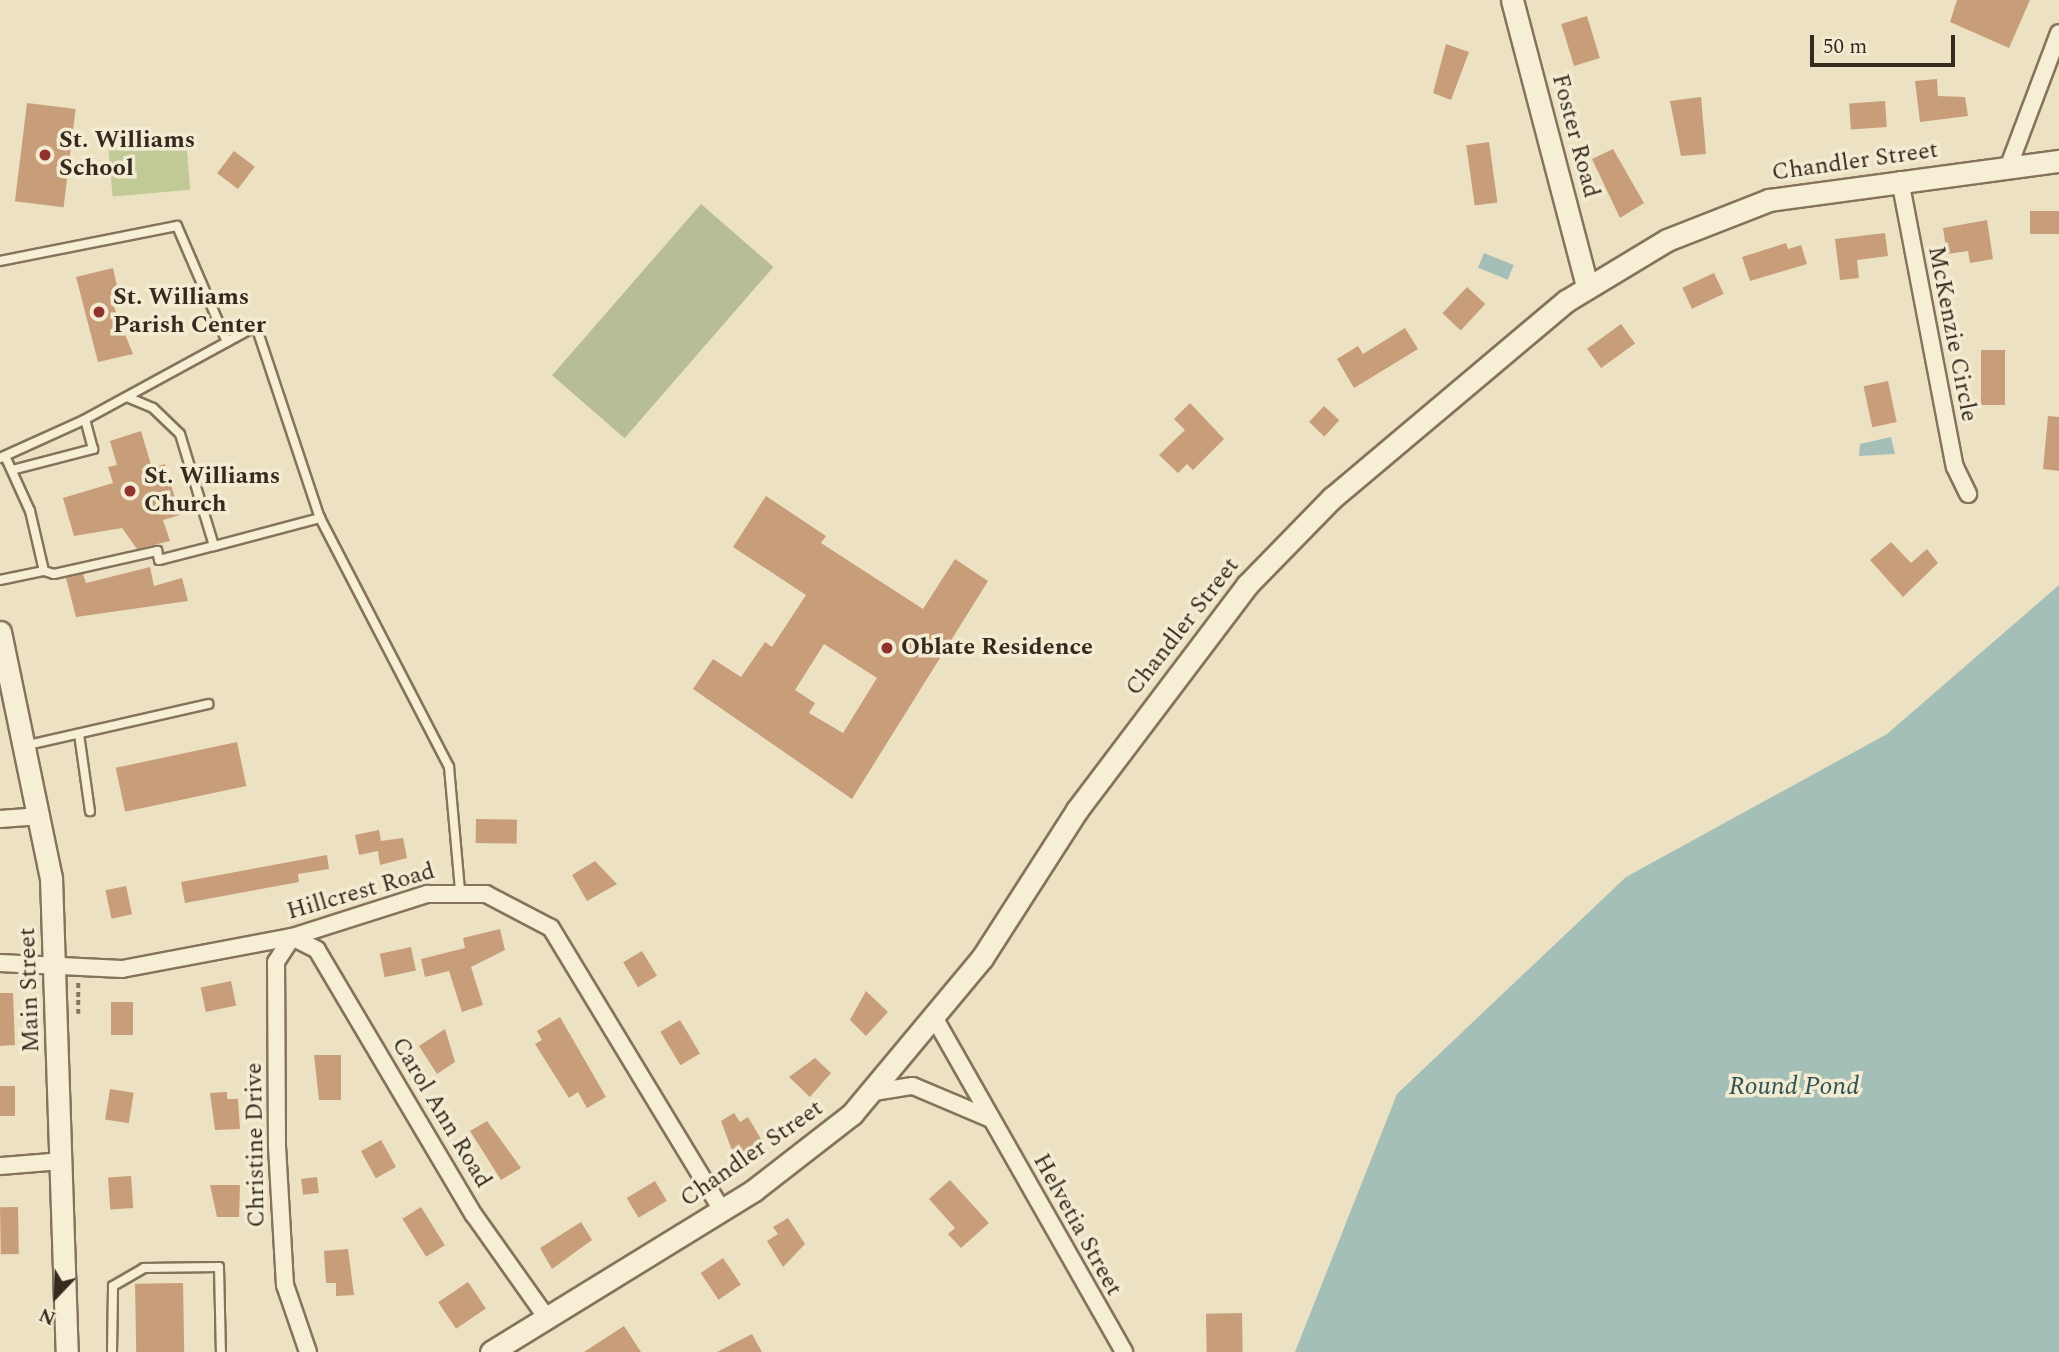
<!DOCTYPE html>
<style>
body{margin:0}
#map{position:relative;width:2059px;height:1352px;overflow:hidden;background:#ece1c2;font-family:Spectral,serif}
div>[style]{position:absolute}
.green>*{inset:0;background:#c1c997;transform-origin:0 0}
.cemetery>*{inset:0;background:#b7be96;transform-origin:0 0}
.water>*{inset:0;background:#a4beb8;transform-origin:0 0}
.building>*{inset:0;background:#c89e7a;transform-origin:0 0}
.path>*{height:3.5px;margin-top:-1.75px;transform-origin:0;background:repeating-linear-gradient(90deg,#85735a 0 5px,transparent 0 8.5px)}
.roads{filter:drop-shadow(2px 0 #85735a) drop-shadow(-2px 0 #85735a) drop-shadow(0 2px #85735a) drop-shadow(0 -2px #85735a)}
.lane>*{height:8px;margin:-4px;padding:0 4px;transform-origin:4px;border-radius:4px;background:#f7efd5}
.street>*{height:16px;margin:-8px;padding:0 8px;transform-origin:8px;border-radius:8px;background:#f7efd5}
.secondary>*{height:21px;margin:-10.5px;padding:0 10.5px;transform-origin:10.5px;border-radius:10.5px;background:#f7efd5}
.dots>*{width:19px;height:19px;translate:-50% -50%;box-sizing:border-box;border:4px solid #f3ebd2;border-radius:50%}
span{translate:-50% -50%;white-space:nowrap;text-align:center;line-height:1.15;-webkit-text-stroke:7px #f3ebd2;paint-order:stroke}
.street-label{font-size:24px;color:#352a1e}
.poi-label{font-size:24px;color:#352a1e;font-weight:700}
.left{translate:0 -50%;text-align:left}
.water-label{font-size:26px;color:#2e5454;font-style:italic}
.north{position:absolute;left:21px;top:1261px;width:70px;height:70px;-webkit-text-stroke:5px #f3ebd2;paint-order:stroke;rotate:203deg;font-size:19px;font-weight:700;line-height:28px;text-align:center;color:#352a1e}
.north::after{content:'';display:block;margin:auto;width:24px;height:32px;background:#352a1e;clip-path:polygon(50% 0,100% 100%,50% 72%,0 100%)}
.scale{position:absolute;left:1810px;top:35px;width:145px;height:32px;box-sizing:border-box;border:4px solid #352a1e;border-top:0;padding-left:9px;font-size:21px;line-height:24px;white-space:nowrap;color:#352a1e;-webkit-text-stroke:5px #f3ebd2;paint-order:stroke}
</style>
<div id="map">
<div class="green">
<div style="left:186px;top:140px;width:50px;height:78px;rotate:85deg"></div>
</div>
<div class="cemetery">
<div style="left:701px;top:204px;width:96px;height:227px;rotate:41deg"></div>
</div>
<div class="water">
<div style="left:1484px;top:253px;width:32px;height:16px;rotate:22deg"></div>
<div style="clip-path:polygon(1891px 437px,1895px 454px,1859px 456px,1860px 444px)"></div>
<div style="clip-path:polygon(2059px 585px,2059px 1352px,1295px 1352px,1397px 1094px,1626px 877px,1887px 734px)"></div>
</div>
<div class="building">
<div style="clip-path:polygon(1957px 0,2030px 0,2009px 48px,1950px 22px)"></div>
<div style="left:1587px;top:16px;width:44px;height:27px;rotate:73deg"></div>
<div style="clip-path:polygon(1446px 44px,1469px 52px,1451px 100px,1433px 93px)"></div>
<div style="clip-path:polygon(1937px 79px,1938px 96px,1965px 97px,1968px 116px,1920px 122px,1915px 81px)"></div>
<div style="clip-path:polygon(1701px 97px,1706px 154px,1681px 156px,1670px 101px)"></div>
<div style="left:1885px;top:101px;width:26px;height:36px;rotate:86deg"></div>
<div style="left:27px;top:103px;width:49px;height:99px;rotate:7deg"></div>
<div style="left:1489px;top:142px;width:61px;height:23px;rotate:82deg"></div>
<div style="clip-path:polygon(1613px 149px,1644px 203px,1620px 218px,1592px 159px)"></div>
<div style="left:234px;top:151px;width:26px;height:28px;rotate:37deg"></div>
<div style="left:2059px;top:211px;width:23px;height:29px;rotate:90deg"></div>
<div style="clip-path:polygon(1987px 220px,1993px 259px,1970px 263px,1968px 251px,1947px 254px,1943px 228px)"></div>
<div style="clip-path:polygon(1885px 233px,1888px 256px,1857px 260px,1859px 278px,1840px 280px,1835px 239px)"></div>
<div style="clip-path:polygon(1786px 243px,1788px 249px,1801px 245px,1807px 264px,1750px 281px,1742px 257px)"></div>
<div style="clip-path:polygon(113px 268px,119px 295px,110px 297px,133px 354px,98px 362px,76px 277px)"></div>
<div style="left:1714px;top:273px;width:23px;height:35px;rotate:65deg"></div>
<div style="left:1467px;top:287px;width:25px;height:36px;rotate:43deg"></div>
<div style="left:1621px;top:324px;width:24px;height:42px;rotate:54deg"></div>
<div style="clip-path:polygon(1405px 328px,1418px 349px,1354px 388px,1337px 359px,1358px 346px,1363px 354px)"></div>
<div style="left:1981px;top:350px;width:24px;height:55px"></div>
<div style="left:1888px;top:381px;width:42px;height:25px;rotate:78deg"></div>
<div style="clip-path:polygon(1190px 403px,1224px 439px,1193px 470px,1187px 464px,1178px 473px,1159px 455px,1185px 430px,1174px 419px)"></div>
<div style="left:1324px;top:406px;width:21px;height:22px;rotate:43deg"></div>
<div style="clip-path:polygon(2048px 416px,2059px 417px,2059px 471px,2043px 469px)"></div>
<div style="clip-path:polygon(141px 431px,152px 468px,165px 464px,180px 515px,163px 520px,170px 541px,137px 549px,122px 528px,74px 536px,63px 498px,113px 483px,108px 467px,117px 465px,110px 441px)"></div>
<div style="clip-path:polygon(evenodd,766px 496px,826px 536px,821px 543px,923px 609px,955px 559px,988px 581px,852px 799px,693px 689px,713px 659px,741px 677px,765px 642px,772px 647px,806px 595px,733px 547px,766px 496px,824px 644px,877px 678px,843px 733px,809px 713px,815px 703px,795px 690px,824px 644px)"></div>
<div style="clip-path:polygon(1891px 542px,1911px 563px,1927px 549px,1938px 563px,1903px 597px,1870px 560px)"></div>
<div style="clip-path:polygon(150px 567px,154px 586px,182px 578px,188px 601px,76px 617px,66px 578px,83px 574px,86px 583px)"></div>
<div style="left:237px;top:742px;width:45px;height:124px;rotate:78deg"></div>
<div style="left:476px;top:819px;width:41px;height:24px;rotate:1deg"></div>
<div style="clip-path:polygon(379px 830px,381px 841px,403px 838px,407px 858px,380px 865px,378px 851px,359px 855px,355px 835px)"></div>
<div style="clip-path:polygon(327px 855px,329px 869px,298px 874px,299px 882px,185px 903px,181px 882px)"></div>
<div style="clip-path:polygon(595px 861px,617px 884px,587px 901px,572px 875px)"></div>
<div style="left:126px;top:886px;width:29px;height:21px;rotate:78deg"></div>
<div style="clip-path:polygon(500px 929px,505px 950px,471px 967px,483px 1005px,462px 1012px,449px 971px,425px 977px,421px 959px,465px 948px,463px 938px)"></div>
<div style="left:411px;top:947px;width:24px;height:32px;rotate:78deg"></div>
<div style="left:642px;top:951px;width:29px;height:22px;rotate:59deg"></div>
<div style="left:231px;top:981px;width:25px;height:31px;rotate:78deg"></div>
<div style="clip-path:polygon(866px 991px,888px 1012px,866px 1036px,850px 1020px)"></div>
<div style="clip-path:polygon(0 993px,13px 993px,15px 1045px,0 1046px)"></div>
<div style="left:111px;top:1002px;width:22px;height:33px"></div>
<div style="clip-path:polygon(560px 1017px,606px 1097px,587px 1108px,578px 1092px,569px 1098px,535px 1044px,542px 1040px,537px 1031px)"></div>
<div style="left:680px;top:1020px;width:39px;height:23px;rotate:59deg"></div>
<div style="clip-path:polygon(445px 1029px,455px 1062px,437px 1074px,419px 1046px)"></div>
<div style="clip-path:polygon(314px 1055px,341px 1055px,341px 1100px,319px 1100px)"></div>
<div style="clip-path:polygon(815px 1058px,831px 1073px,810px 1097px,789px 1077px)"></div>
<div style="left:0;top:1086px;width:15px;height:30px"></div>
<div style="left:110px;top:1089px;width:24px;height:31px;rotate:9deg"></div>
<div style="clip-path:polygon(227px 1092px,227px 1099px,238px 1099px,240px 1129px,215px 1130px,210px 1093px)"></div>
<div style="clip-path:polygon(734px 1113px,740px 1122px,748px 1117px,764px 1144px,736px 1161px,721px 1121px)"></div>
<div style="clip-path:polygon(487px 1121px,521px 1168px,501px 1180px,470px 1131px)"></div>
<div style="left:381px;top:1140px;width:31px;height:23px;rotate:61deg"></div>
<div style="left:131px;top:1176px;width:32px;height:23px;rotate:86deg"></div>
<div style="left:317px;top:1177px;width:16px;height:16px;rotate:83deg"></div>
<div style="clip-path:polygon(950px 1180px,989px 1223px,961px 1248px,948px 1234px,955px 1228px,929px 1199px)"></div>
<div style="left:655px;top:1181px;width:23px;height:33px;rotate:59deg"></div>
<div style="clip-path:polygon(210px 1185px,240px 1185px,239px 1217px,217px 1217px)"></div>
<div style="left:18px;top:1207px;width:47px;height:18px;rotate:89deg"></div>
<div style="left:421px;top:1207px;width:45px;height:22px;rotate:58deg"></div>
<div style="clip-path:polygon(788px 1218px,805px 1244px,783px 1267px,767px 1241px,778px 1234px,773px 1227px)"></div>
<div style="clip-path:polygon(581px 1222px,592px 1240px,552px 1269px,540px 1248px)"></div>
<div style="clip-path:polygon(348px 1249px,354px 1295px,336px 1296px,336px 1283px,326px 1283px,324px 1251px)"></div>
<div style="left:723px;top:1258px;width:32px;height:27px;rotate:56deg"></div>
<div style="left:468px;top:1282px;width:32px;height:36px;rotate:56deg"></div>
<div style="left:183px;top:1283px;width:69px;height:48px;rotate:89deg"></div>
<div style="left:1242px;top:1313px;width:39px;height:36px;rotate:89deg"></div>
<div style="clip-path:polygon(624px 1326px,641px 1352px,584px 1352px)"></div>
<div style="clip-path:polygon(752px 1334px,762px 1352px,717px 1352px)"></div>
</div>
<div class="path">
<div style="left:78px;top:1014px;width:31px;rotate:-90deg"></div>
</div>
<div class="roads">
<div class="lane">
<div style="left:0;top:261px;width:180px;rotate:-11.2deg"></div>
<div style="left:177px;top:226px;width:126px;rotate:66.7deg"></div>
<div style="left:127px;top:397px;width:28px;rotate:23deg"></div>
<div style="left:153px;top:408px;width:37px;rotate:44deg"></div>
<div style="left:180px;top:434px;width:117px;rotate:73.1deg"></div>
<div style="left:214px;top:546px;width:110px;rotate:-14.8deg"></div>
<div style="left:0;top:458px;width:90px;rotate:-24.3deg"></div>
<div style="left:82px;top:421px;width:198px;rotate:-28.6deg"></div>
<div style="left:256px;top:326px;width:202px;rotate:71.6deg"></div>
<div style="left:320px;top:518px;width:280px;rotate:62.6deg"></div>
<div style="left:449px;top:767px;width:123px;rotate:84.9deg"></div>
<div style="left:12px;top:470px;width:84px;rotate:-14.5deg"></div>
<div style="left:93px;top:449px;width:30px;rotate:-105deg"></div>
<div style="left:44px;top:571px;width:10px;rotate:17deg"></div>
<div style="left:54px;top:574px;width:106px;rotate:-12.6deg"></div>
<div style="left:157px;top:551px;width:9px;rotate:77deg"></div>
<div style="left:159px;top:560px;width:57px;rotate:-14.3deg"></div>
<div style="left:0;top:580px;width:45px;rotate:-11.6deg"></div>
<div style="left:44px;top:571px;width:62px;rotate:-103.1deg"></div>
<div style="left:30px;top:511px;width:60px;rotate:-114.4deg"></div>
<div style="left:79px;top:734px;width:78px;rotate:81.9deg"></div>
<div style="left:28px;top:745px;width:185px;rotate:-12.8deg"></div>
<div style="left:112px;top:1352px;width:66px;rotate:-89.1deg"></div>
<div style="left:113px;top:1286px;width:36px;rotate:-30deg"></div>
<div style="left:144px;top:1268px;width:75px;rotate:-0.8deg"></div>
<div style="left:219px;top:1267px;width:85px;rotate:88.7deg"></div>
</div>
<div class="street">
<div style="left:2008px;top:168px;width:144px;rotate:-69.3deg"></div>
<div style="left:1900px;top:180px;width:292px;rotate:79.2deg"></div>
<div style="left:1955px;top:467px;width:30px;rotate:64deg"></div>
<div style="left:0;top:819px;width:41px;rotate:-4.2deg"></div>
<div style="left:0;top:963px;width:122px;rotate:2.8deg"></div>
<div style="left:122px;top:969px;width:173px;rotate:-10.7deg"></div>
<div style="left:292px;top:937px;width:142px;rotate:-17.7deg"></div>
<div style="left:427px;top:894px;width:59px"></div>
<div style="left:486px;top:894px;width:73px;rotate:27.6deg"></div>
<div style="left:551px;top:928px;width:330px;rotate:58.8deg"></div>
<div style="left:935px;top:1019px;width:383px;rotate:60.4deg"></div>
<div style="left:874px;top:1092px;width:39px;rotate:-9deg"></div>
<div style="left:913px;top:1086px;width:85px;rotate:22.9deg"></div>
<div style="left:0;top:1166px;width:62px;rotate:-4.6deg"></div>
<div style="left:308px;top:1352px;width:71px;rotate:-108.9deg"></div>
<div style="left:285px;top:1285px;width:138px;rotate:-93.3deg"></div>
<div style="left:277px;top:1147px;width:185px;rotate:-90.3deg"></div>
<div style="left:276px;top:962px;width:30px;rotate:-57deg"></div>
<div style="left:292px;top:937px;width:28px;rotate:27deg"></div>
<div style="left:317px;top:950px;width:308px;rotate:59.4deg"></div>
<div style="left:474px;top:1215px;width:126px;rotate:54.7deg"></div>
</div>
<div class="secondary">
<div style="left:1512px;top:0;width:295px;rotate:75.3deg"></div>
<div style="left:0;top:632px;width:251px;rotate:78.3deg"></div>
<div style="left:51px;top:878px;width:474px;rotate:88.1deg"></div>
<div style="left:491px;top:1352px;width:309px;rotate:-31.6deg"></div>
<div style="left:754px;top:1190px;width:124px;rotate:-37.8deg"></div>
<div style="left:852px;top:1114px;width:203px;rotate:-50.2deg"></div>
<div style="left:982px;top:958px;width:176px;rotate:-57.3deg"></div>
<div style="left:1077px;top:810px;width:282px;rotate:-52.9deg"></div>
<div style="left:1247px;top:585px;width:122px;rotate:-45.7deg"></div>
<div style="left:1332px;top:498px;width:306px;rotate:-40.1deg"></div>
<div style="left:1566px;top:301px;width:118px;rotate:-31.1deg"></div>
<div style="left:1667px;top:240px;width:110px;rotate:-21.4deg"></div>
<div style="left:1769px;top:200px;width:293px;rotate:-7.7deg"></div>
</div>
</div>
<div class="dots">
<div style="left:45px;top:155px;background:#91322d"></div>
<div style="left:99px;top:312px;background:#91322d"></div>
<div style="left:130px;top:491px;background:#91322d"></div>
<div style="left:887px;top:648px;background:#91322d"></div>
</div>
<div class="street-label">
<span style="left:1575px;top:136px;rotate:75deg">Foster Road</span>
<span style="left:1855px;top:162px;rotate:-8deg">Chandler Street</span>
<span style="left:1952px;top:334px;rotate:79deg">McKenzie Circle</span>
<span style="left:1183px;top:627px;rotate:-52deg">Chandler Street</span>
<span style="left:361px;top:892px;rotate:-16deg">Hillcrest Road</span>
<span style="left:30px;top:990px;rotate:-92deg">Main Street</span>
<span style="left:441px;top:1113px;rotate:59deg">Carol Ann Road</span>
<span style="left:256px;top:1145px;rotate:-91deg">Christine Drive</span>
<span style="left:752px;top:1154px;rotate:-35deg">Chandler Street</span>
<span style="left:1077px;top:1225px;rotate:61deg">Helvetia Street</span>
</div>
<div class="poi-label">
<span class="left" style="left:59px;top:155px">St. Williams<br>School</span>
<span class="left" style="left:113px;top:312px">St. Williams<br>Parish Center</span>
<span class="left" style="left:144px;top:491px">St. Williams<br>Church</span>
<span class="left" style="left:901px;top:648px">Oblate Residence</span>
</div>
<div class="water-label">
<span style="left:1794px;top:1087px">Round Pond</span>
</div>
<div class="north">N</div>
<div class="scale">50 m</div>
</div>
